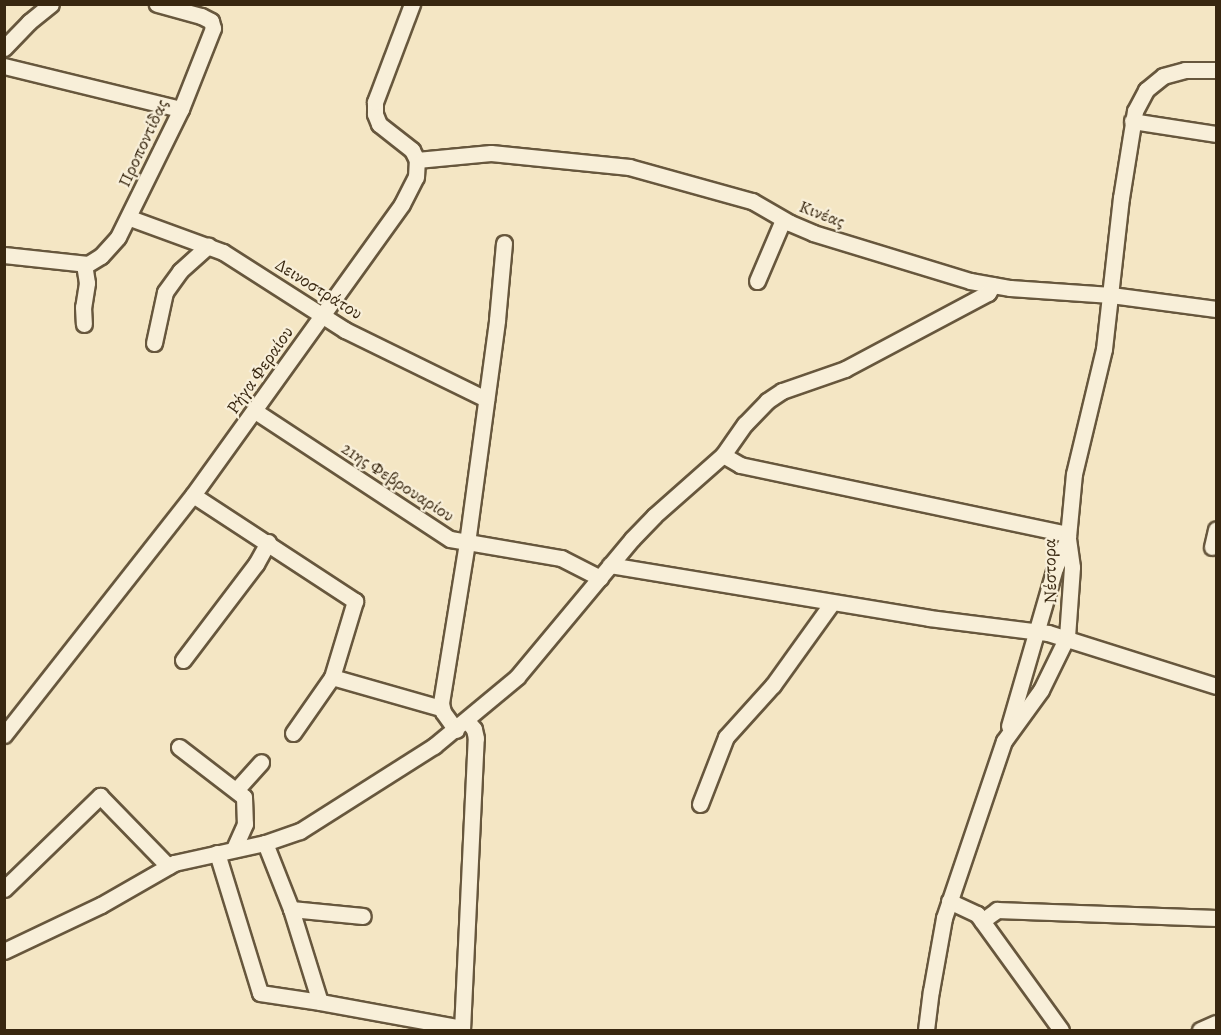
<!DOCTYPE html>
<meta charset="utf-8">
<style>
body{margin:0}
#map{position:relative;width:1221px;height:1035px;overflow:hidden;background:#f4e6c4;font-family:Alegreya,serif}
div>[style]{position:absolute}
.roads{filter:drop-shadow(2px 0 #67573d) drop-shadow(-2px 0 #67573d) drop-shadow(0 2px #67573d) drop-shadow(0 -2px #67573d)}
.minor>*{height:15px;margin:-7.5px;padding:0 7.5px;transform-origin:7.5px;border-radius:7.5px;background:#f8efd9}
span{translate:-50% -50%;white-space:nowrap;text-align:center;line-height:1.15;-webkit-text-stroke:4.5px #f8efd9;paint-order:stroke}
.street-label{font-size:18px;color:#382710}
.frame{position:absolute;inset:0;border:6px solid #382710;pointer-events:none}
</style>
<div id="map">
<div class="roads">
<div class="minor">
<div style="left:4px;top:48px;width:36px;rotate:-46deg"></div>
<div style="left:29px;top:22px;width:28px;rotate:-39deg"></div>
<div style="left:4px;top:66px;width:182px;rotate:13.7deg"></div>
<div style="left:1132px;top:121px;width:85px;rotate:8.8deg"></div>
<div style="left:417px;top:160px;width:74px;rotate:-5.4deg"></div>
<div style="left:491px;top:153px;width:139px;rotate:5.8deg"></div>
<div style="left:629px;top:167px;width:128px;rotate:15.5deg"></div>
<div style="left:752px;top:201px;width:44px;rotate:30.1deg"></div>
<div style="left:790px;top:223px;width:25px;rotate:23deg"></div>
<div style="left:813px;top:233px;width:164px;rotate:17deg"></div>
<div style="left:970px;top:281px;width:41px;rotate:9.9deg"></div>
<div style="left:1010px;top:288px;width:101px;rotate:4deg"></div>
<div style="left:1111px;top:295px;width:106px;rotate:7.6deg"></div>
<div style="left:130px;top:218px;width:99px;rotate:20.1deg"></div>
<div style="left:223px;top:252px;width:145px;rotate:32.6deg"></div>
<div style="left:345px;top:330px;width:157px;rotate:26.1deg"></div>
<div style="left:4px;top:255px;width:84px;rotate:6.1deg"></div>
<div style="left:88px;top:264px;width:15px;rotate:-32deg"></div>
<div style="left:101px;top:256px;width:25px;rotate:-48deg"></div>
<div style="left:118px;top:237px;width:143px;rotate:-63.8deg"></div>
<div style="left:181px;top:109px;width:87px;rotate:-68.4deg"></div>
<div style="left:213px;top:28px;width:7px;rotate:-106deg"></div>
<div style="left:211px;top:21px;width:11px;rotate:-153deg"></div>
<div style="left:201px;top:16px;width:46px;rotate:-164.7deg"></div>
<div style="left:84px;top:264px;width:19px;rotate:81deg"></div>
<div style="left:87px;top:283px;width:24px;rotate:99deg"></div>
<div style="left:83px;top:307px;width:17px;rotate:87deg"></div>
<div style="left:757px;top:281px;width:66px;rotate:-66.9deg"></div>
<div style="left:154px;top:343px;width:52px;rotate:-77.8deg"></div>
<div style="left:165px;top:292px;width:26px;rotate:-54deg"></div>
<div style="left:180px;top:271px;width:38px;rotate:-42deg"></div>
<div style="left:255px;top:411px;width:233px;rotate:33.3deg"></div>
<div style="left:450px;top:539px;width:113px;rotate:9.7deg"></div>
<div style="left:561px;top:558px;width:44px;rotate:27.1deg"></div>
<div style="left:723px;top:455px;width:20px;rotate:30deg"></div>
<div style="left:740px;top:465px;width:335px;rotate:11.9deg"></div>
<div style="left:193px;top:495px;width:194px;rotate:33.2deg"></div>
<div style="left:355px;top:601px;width:79px;rotate:106.8deg"></div>
<div style="left:332px;top:677px;width:113px;rotate:15.9deg"></div>
<div style="left:1212px;top:547px;width:18px;rotate:-77deg"></div>
<div style="left:610px;top:565px;width:323px;rotate:9.4deg"></div>
<div style="left:929px;top:618px;width:120px;rotate:7.2deg"></div>
<div style="left:1048px;top:633px;width:176px;rotate:17.5deg"></div>
<div style="left:183px;top:660px;width:121px;rotate:-52.8deg"></div>
<div style="left:256px;top:564px;width:25px;rotate:-61deg"></div>
<div style="left:1009px;top:726px;width:165px;rotate:-73.8deg"></div>
<div style="left:1055px;top:568px;width:34px;rotate:-67deg"></div>
<div style="left:456px;top:730px;width:22px;rotate:-126deg"></div>
<div style="left:443px;top:712px;width:9px;rotate:-103deg"></div>
<div style="left:441px;top:703px;width:162px;rotate:-80.8deg"></div>
<div style="left:467px;top:543px;width:225px;rotate:-82.3deg"></div>
<div style="left:497px;top:320px;width:77px;rotate:-84.8deg"></div>
<div style="left:293px;top:733px;width:68px;rotate:-55.1deg"></div>
<div style="left:4px;top:735px;width:305px;rotate:-51.8deg"></div>
<div style="left:193px;top:495px;width:358px;rotate:-54.3deg"></div>
<div style="left:402px;top:204px;width:30px;rotate:-63deg"></div>
<div style="left:416px;top:177px;width:17px;rotate:-87deg"></div>
<div style="left:417px;top:160px;width:11px;rotate:-117deg"></div>
<div style="left:412px;top:150px;width:42px;rotate:-141.8deg"></div>
<div style="left:379px;top:124px;width:11px;rotate:-112deg"></div>
<div style="left:375px;top:114px;width:12px;rotate:-90deg"></div>
<div style="left:375px;top:102px;width:105px;rotate:-69.3deg"></div>
<div style="left:179px;top:747px;width:82px;rotate:37.6deg"></div>
<div style="left:244px;top:797px;width:27px;rotate:88deg"></div>
<div style="left:245px;top:824px;width:27px;rotate:114deg"></div>
<div style="left:237px;top:789px;width:36px;rotate:-48deg"></div>
<div style="left:700px;top:804px;width:72px;rotate:-68.8deg"></div>
<div style="left:726px;top:737px;width:70px;rotate:-47.9deg"></div>
<div style="left:773px;top:685px;width:101px;rotate:-54.3deg"></div>
<div style="left:265px;top:843px;width:71px;rotate:68.5deg"></div>
<div style="left:291px;top:909px;width:97px;rotate:72.7deg"></div>
<div style="left:320px;top:1002px;width:144px;rotate:10.4deg"></div>
<div style="left:217px;top:853px;width:146px;rotate:72.9deg"></div>
<div style="left:260px;top:993px;width:61px;rotate:8.5deg"></div>
<div style="left:4px;top:889px;width:134px;rotate:-44.1deg"></div>
<div style="left:100px;top:796px;width:98px;rotate:45.8deg"></div>
<div style="left:949px;top:901px;width:31px;rotate:25deg"></div>
<div style="left:977px;top:914px;width:143px;rotate:54.1deg"></div>
<div style="left:291px;top:909px;width:72px;rotate:5.6deg"></div>
<div style="left:982px;top:921px;width:19px;rotate:-36deg"></div>
<div style="left:997px;top:910px;width:219px;rotate:2.1deg"></div>
<div style="left:4px;top:951px;width:107px;rotate:-25.4deg"></div>
<div style="left:101px;top:905px;width:84px;rotate:-29.9deg"></div>
<div style="left:174px;top:863px;width:93px;rotate:-12.4deg"></div>
<div style="left:265px;top:843px;width:37px;rotate:-19deg"></div>
<div style="left:300px;top:831px;width:159px;rotate:-32.4deg"></div>
<div style="left:434px;top:746px;width:108px;rotate:-39.7deg"></div>
<div style="left:517px;top:677px;width:180px;rotate:-50.2deg"></div>
<div style="left:632px;top:539px;width:32px;rotate:-46deg"></div>
<div style="left:654px;top:516px;width:92px;rotate:-41.5deg"></div>
<div style="left:723px;top:455px;width:38px;rotate:-55deg"></div>
<div style="left:745px;top:424px;width:32px;rotate:-46deg"></div>
<div style="left:767px;top:401px;width:18px;rotate:-34deg"></div>
<div style="left:782px;top:391px;width:67px;rotate:-19.2deg"></div>
<div style="left:845px;top:369px;width:162px;rotate:-28deg"></div>
<div style="left:988px;top:293px;width:9px;rotate:-58deg"></div>
<div style="left:462px;top:1030px;width:292px;rotate:-87.3deg"></div>
<div style="left:476px;top:738px;width:9px;rotate:-103deg"></div>
<div style="left:474px;top:729px;width:11px;rotate:-131deg"></div>
<div style="left:926px;top:1030px;width:39px;rotate:-83deg"></div>
<div style="left:931px;top:991px;width:74px;rotate:-79.9deg"></div>
<div style="left:944px;top:918px;width:187px;rotate:-71.3deg"></div>
<div style="left:1004px;top:741px;width:63px;rotate:-54deg"></div>
<div style="left:1041px;top:690px;width:59px;rotate:-63.9deg"></div>
<div style="left:1067px;top:637px;width:70px;rotate:-85.9deg"></div>
<div style="left:1072px;top:567px;width:30px;rotate:-98deg"></div>
<div style="left:1068px;top:537px;width:63px;rotate:-84.6deg"></div>
<div style="left:1074px;top:474px;width:129px;rotate:-76.5deg"></div>
<div style="left:1104px;top:349px;width:152px;rotate:-83.6deg"></div>
<div style="left:1121px;top:198px;width:88px;rotate:-80.9deg"></div>
<div style="left:1135px;top:111px;width:24px;rotate:-62deg"></div>
<div style="left:1146px;top:90px;width:22px;rotate:-39deg"></div>
<div style="left:1163px;top:76px;width:23px;rotate:-15deg"></div>
<div style="left:1185px;top:70px;width:31px"></div>
<div style="left:1200px;top:1030px;width:17px;rotate:-24deg"></div>
</div>
</div>
<div class="street-label">
<span style="left:143px;top:143px;rotate:-65deg">Προποντίδας</span>
<span style="left:822px;top:214px;rotate:21deg">Κινέας</span>
<span style="left:319px;top:289px;rotate:32deg">Δεινοστράτου</span>
<span style="left:260px;top:370px;rotate:-55deg">Ρήγα Φεραίου</span>
<span style="left:398px;top:482px;rotate:33deg">21ης Φεβρουαρίου</span>
<span style="left:1050px;top:571px;rotate:-91deg">Νέστορα</span>
</div>
<div class="frame"></div>
</div>
